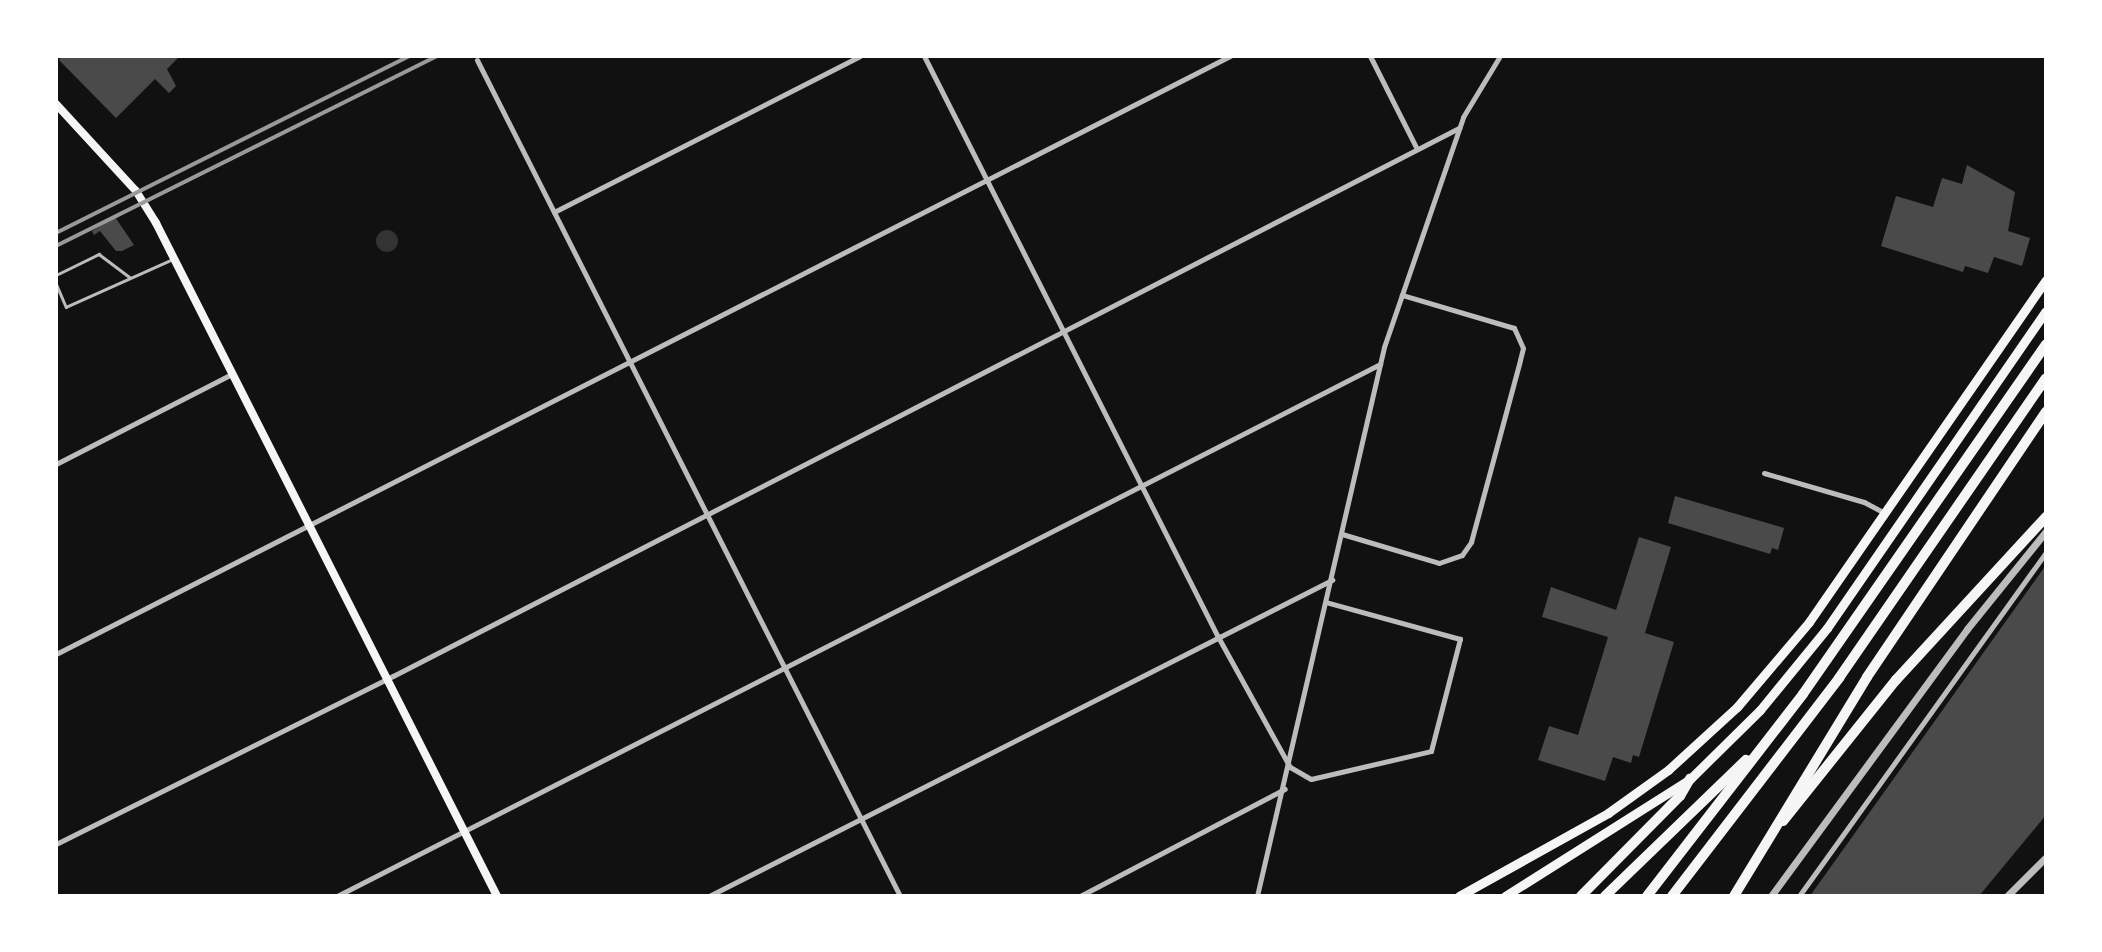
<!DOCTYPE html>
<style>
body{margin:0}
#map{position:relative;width:2102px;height:952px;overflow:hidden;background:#111;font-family:"DM Sans",sans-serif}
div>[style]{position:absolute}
.water>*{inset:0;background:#333}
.round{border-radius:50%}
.building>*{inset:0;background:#4a4a4a}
.service>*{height:2.5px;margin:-1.25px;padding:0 1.25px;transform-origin:1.25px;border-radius:1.25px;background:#bcbcbc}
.minor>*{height:5px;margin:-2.5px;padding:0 2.5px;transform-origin:2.5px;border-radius:2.5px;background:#bcbcbc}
.tertiary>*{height:7px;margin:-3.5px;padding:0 3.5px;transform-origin:3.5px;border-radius:3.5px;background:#bcbcbc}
.secondary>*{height:8px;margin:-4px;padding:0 4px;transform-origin:4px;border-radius:4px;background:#f5f5f5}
.primary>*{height:9px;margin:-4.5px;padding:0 4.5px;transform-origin:4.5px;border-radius:4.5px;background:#f5f5f5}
.trunk>*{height:9px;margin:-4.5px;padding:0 4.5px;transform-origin:4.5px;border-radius:4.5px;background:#f5f5f5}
.motorway>*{height:10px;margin:-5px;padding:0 5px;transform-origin:5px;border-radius:5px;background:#f5f5f5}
.rail>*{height:3.5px;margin:-1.75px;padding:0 1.75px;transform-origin:1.75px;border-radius:1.75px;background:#9a9a9a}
span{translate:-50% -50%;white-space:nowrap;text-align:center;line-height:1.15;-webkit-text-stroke:5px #fff;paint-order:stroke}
.frame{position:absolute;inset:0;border:58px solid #fff;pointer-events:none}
</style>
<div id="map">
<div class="water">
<div class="round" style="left:376px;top:230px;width:22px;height:22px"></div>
</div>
<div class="building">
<div style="clip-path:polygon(62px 56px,180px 56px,167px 69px,176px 86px,169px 93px,155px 79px,116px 118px,59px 60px)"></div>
<div style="clip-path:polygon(1967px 165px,2015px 192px,2008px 231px,2030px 238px,2022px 266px,1994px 257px,1988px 273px,1965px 266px,1963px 272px,1881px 246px,1896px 196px,1933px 207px,1942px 178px,1962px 184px)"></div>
<div style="clip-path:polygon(115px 217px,134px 245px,122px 251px,116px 251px,100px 231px,94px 235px,92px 231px)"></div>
<div style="clip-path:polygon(1675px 496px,1784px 528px,1778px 550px,1772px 548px,1770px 554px,1668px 523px)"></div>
<div style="clip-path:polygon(1639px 537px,1671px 547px,1645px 633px,1674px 642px,1639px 757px,1633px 755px,1631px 763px,1613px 757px,1605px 781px,1538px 760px,1549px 726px,1578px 735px,1608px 637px,1542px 617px,1551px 587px,1616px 610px)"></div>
<div style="clip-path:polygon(2046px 565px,2046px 815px,1979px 896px,1810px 896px)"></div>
</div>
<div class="service">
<div style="left:56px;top:275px;width:48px;rotate:-26deg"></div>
<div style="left:99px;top:254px;width:39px;rotate:37deg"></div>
<div style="left:56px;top:283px;width:26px;rotate:67deg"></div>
<div style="left:66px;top:307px;width:117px;rotate:-24.2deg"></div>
</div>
<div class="minor">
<div style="left:924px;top:56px;width:649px;rotate:63.16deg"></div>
<div style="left:1217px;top:635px;width:151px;rotate:61.1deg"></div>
<div style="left:1290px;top:767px;width:24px;rotate:30deg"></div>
<div style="left:1311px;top:779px;width:123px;rotate:-13.1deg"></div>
<div style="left:1431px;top:751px;width:116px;rotate:-75.5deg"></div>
<div style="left:1460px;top:639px;width:139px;rotate:-164.6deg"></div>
<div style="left:1370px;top:56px;width:104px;rotate:63.2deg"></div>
<div style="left:477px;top:60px;width:937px;rotate:63.16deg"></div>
<div style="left:554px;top:212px;width:343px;rotate:-27deg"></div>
<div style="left:56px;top:464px;width:198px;rotate:-27.1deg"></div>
<div style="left:1764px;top:473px;width:104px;rotate:16.2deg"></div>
<div style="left:1864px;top:502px;width:24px;rotate:28deg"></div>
<div style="left:1342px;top:534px;width:101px;rotate:16.6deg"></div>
<div style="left:1439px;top:563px;width:24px;rotate:-19deg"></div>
<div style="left:1462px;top:555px;width:16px;rotate:-55deg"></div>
<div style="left:1471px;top:542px;width:188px;rotate:-74.9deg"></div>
<div style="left:1520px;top:360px;width:12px;rotate:-76deg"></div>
<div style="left:1523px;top:348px;width:22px;rotate:-114deg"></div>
<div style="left:1514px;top:328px;width:117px;rotate:-163.6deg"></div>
<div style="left:56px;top:654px;width:1318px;rotate:-26.99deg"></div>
<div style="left:56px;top:844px;width:377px;rotate:-26.5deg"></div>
<div style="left:393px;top:676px;width:1199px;rotate:-27.21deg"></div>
<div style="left:337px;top:896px;width:1171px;rotate:-27.02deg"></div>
<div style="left:709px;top:896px;width:699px;rotate:-26.9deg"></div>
<div style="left:1080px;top:896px;width:231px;rotate:-27.6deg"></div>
<div style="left:1257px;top:896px;width:563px;rotate:-76.97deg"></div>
<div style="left:1384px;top:347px;width:243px;rotate:-71deg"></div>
<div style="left:1463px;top:117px;width:71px;rotate:-58.8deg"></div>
<div style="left:1799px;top:896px;width:423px;rotate:-54.3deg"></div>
</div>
<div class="tertiary">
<div style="left:1771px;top:896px;width:331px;rotate:-53.7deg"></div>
<div style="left:1967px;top:629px;width:126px;rotate:-51.1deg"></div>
<div style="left:2007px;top:896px;width:55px;rotate:-45deg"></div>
</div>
<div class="secondary">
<div style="left:56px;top:104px;width:118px;rotate:47.4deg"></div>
<div style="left:136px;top:191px;width:38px;rotate:58deg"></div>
<div style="left:156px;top:223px;width:754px;rotate:63.13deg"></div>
</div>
<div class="primary">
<div style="left:1459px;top:896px;width:171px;rotate:-29.1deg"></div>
<div style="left:1608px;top:813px;width:74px;rotate:-35.6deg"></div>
<div style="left:1668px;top:770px;width:93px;rotate:-42.4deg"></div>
<div style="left:1737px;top:707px;width:111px;rotate:-49.7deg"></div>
<div style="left:1809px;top:622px;width:416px;rotate:-55.3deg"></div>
</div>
<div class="trunk">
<div style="left:1505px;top:896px;width:219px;rotate:-32.3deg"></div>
<div style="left:1690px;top:779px;width:98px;rotate:-44.6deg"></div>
<div style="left:1760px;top:710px;width:106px;rotate:-50.7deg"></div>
<div style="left:1827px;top:628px;width:385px;rotate:-55.4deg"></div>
</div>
<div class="motorway">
<div style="left:1783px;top:821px;width:181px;rotate:-51.3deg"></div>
<div style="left:1896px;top:680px;width:222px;rotate:-47.4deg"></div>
<div style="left:1581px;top:896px;width:141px;rotate:-45.3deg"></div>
<div style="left:1680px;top:796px;width:20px;rotate:-60deg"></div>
<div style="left:1605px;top:896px;width:196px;rotate:-44deg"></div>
<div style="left:1647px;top:896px;width:255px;rotate:-52.3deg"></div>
<div style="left:1803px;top:694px;width:426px;rotate:-55.2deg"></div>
<div style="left:1672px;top:896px;width:275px;rotate:-52.5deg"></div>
<div style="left:1839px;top:678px;width:364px;rotate:-55.4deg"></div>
<div style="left:1734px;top:896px;width:256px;rotate:-58.7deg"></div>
<div style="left:1867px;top:677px;width:320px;rotate:-56deg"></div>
</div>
<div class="rail">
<div style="left:56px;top:233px;width:396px;rotate:-26.6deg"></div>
<div style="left:56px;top:246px;width:426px;rotate:-26.5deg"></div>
</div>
<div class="frame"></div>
</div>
